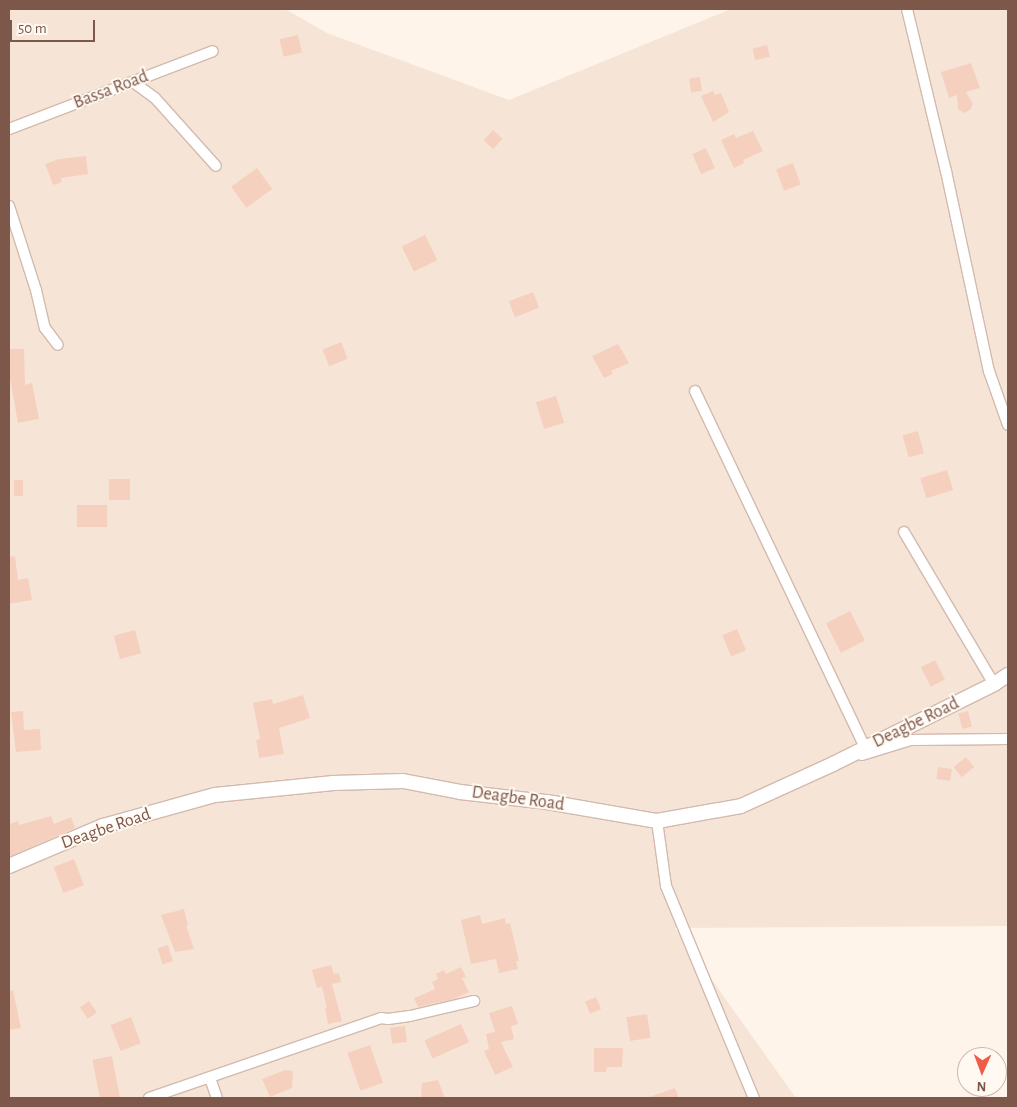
<!DOCTYPE html>
<style>
body{margin:0}
#map{position:relative;width:1017px;height:1107px;overflow:hidden;background:#fef4ea;font-family:"Alegreya Sans",sans-serif}
div>[style]{position:absolute}
.residential>*{inset:0;background:#f6e5d7}
.building>*{inset:0;background:#f6d0bf;transform-origin:0 0}
.roads{filter:drop-shadow(1px 0 #d2baae) drop-shadow(-1px 0 #d2baae) drop-shadow(0 1px #d2baae) drop-shadow(0 -1px #d2baae)}
.street>*{height:10px;margin:-5px;padding:0 5px;transform-origin:5px;border-radius:5px;background:#fff}
.secondary>*{height:14px;margin:-7px;padding:0 7px;transform-origin:7px;border-radius:7px;background:#fff}
span{translate:-50% -50%;white-space:nowrap;text-align:center;line-height:1.15;-webkit-text-stroke:4px #fff9f2;paint-order:stroke}
.street-label{font-size:18px;color:#7c574a}
.frame{position:absolute;inset:0;border:10px solid #7c574a;pointer-events:none}
.north{position:absolute;left:957px;top:1047px;width:50px;height:50px;box-sizing:border-box;background:#fff9f2;border:1px solid #cbb8af;border-radius:50%;rotate:182deg;font-size:14px;font-weight:700;line-height:20px;text-align:center;color:#7c574a}
.north::after{content:'';display:block;margin:auto;width:18px;height:22px;background:#f05c47;clip-path:polygon(50% 0,100% 100%,50% 72%,0 100%)}
.scale{position:absolute;left:10px;top:20px;width:85px;height:22px;box-sizing:border-box;border:2px solid #7c574a;border-top:0;padding-left:6px;font-size:15px;line-height:18px;white-space:nowrap;color:#7c574a;-webkit-text-stroke:4px #fff9f2;paint-order:stroke}
</style>
<div id="map">
<div class="residential">
<div style="clip-path:polygon(9px 9px,285px 9px,327px 33px,509px 100px,731px 9px,1008px 9px,1008px 926px,675px 928px,796px 1098px,9px 1098px)"></div>
</div>
<div class="building">
<div style="left:298px;top:35px;width:18px;height:19px;rotate:77deg"></div>
<div style="left:767px;top:45px;width:12px;height:15px;rotate:76deg"></div>
<div style="clip-path:polygon(971px 63px,980px 88px,966px 92px,973px 104px,970px 110px,964px 113px,958px 109px,957px 95px,949px 98px,941px 72px)"></div>
<div style="left:700px;top:77px;width:14px;height:11px;rotate:82deg"></div>
<div style="clip-path:polygon(713px 91px,715px 95px,721px 93px,729px 112px,713px 122px,701px 96px)"></div>
<div style="left:493px;top:130px;width:13px;height:14px;rotate:42deg"></div>
<div style="clip-path:polygon(753px 131px,763px 151px,743px 160px,744px 163px,734px 168px,721px 140px,734px 134px,736px 138px)"></div>
<div style="left:706px;top:148px;width:22px;height:15px;rotate:66deg"></div>
<div style="clip-path:polygon(86px 156px,88px 174px,61px 178px,62px 182px,53px 185px,45px 164px,59px 159px)"></div>
<div style="left:793px;top:163px;width:23px;height:18px;rotate:70deg"></div>
<div style="left:257px;top:168px;width:26px;height:32px;rotate:54deg"></div>
<div style="left:425px;top:235px;width:28px;height:26px;rotate:64deg"></div>
<div style="left:533px;top:292px;width:17px;height:26px;rotate:69deg"></div>
<div style="left:341px;top:342px;width:18px;height:20px;rotate:68deg"></div>
<div style="clip-path:polygon(618px 344px,629px 363px,611px 371px,613px 374px,604px 378px,592px 356px)"></div>
<div style="clip-path:polygon(9px 349px,24px 349px,25px 385px,32px 383px,39px 419px,18px 423px,9px 373px)"></div>
<div style="left:556px;top:396px;width:28px;height:21px;rotate:73deg"></div>
<div style="left:918px;top:431px;width:23px;height:16px;rotate:75deg"></div>
<div style="left:947px;top:470px;width:21px;height:28px;rotate:73deg"></div>
<div style="left:109px;top:479px;width:21px;height:21px"></div>
<div style="left:14px;top:480px;width:9px;height:16px"></div>
<div style="left:77px;top:505px;width:30px;height:22px"></div>
<div style="clip-path:polygon(15px 556px,18px 580px,28px 578px,32px 600px,9px 604px,9px 557px)"></div>
<div style="left:850px;top:611px;width:33px;height:27px;rotate:63deg"></div>
<div style="left:737px;top:629px;width:23px;height:16px;rotate:67deg"></div>
<div style="left:135px;top:630px;width:24px;height:22px;rotate:75deg"></div>
<div style="left:935px;top:660px;width:22px;height:16px;rotate:63deg"></div>
<div style="clip-path:polygon(303px 695px,310px 718px,279px 728px,284px 754px,259px 758px,256px 740px,260px 739px,253px 703px,272px 699px,273px 704px)"></div>
<div style="clip-path:polygon(23px 711px,24px 730px,40px 729px,41px 750px,16px 752px,11px 712px)"></div>
<div style="left:968px;top:711px;width:16px;height:10px;rotate:75deg"></div>
<div style="left:966px;top:757px;width:13px;height:16px;rotate:51deg"></div>
<div style="left:938px;top:767px;width:14px;height:12px;rotate:8deg"></div>
<div style="clip-path:polygon(51px 816px,54px 824px,71px 817px,75px 828px,9px 857px,9px 824px,18px 821px,19px 825px)"></div>
<div style="left:74px;top:859px;width:28px;height:22px;rotate:69deg"></div>
<div style="clip-path:polygon(184px 909px,188px 925px,186px 925px,194px 949px,175px 952px,161px 915px)"></div>
<div style="clip-path:polygon(480px 915px,482px 924px,505px 918px,506px 924px,510px 923px,519px 961px,516px 961px,518px 969px,499px 973px,496px 959px,471px 964px,461px 920px)"></div>
<div style="left:168px;top:945px;width:17px;height:11px;rotate:73deg"></div>
<div style="clip-path:polygon(331px 965px,334px 974px,339px 973px,341px 982px,332px 984px,342px 1021px,328px 1024px,325px 1009px,327px 1008px,322px 987px,317px 988px,312px 970px)"></div>
<div style="clip-path:polygon(461px 967px,466px 977px,462px 978px,469px 992px,454px 999px,418px 1007px,414px 998px,435px 989px,432px 982px,438px 979px,436px 974px,444px 970px,446px 974px)"></div>
<div style="clip-path:polygon(13px 990px,21px 1028px,9px 1030px,9px 991px)"></div>
<div style="left:596px;top:997px;width:13px;height:12px;rotate:67deg"></div>
<div style="left:89px;top:1001px;width:14px;height:11px;rotate:56deg"></div>
<div style="clip-path:polygon(512px 1006px,518px 1024px,511px 1026px,514px 1039px,501px 1042px,513px 1067px,495px 1075px,484px 1051px,489px 1049px,486px 1034px,495px 1032px,489px 1013px)"></div>
<div style="left:647px;top:1014px;width:24px;height:21px;rotate:81deg"></div>
<div style="left:131px;top:1017px;width:28px;height:22px;rotate:69deg"></div>
<div style="left:461px;top:1024px;width:20px;height:40px;rotate:66deg"></div>
<div style="left:405px;top:1026px;width:16px;height:15px;rotate:83deg"></div>
<div style="left:370px;top:1045px;width:40px;height:24px;rotate:71deg"></div>
<div style="clip-path:polygon(594px 1048px,623px 1048px,622px 1067px,607px 1067px,606px 1072px,594px 1072px)"></div>
<div style="left:112px;top:1056px;width:43px;height:20px;rotate:79deg"></div>
<div style="clip-path:polygon(285px 1070px,293px 1071px,292px 1088px,270px 1097px,262px 1079px)"></div>
<div style="clip-path:polygon(438px 1080px,445px 1098px,421px 1098px,422px 1083px)"></div>
<div style="clip-path:polygon(675px 1088px,679px 1098px,649px 1098px,649px 1097px)"></div>
</div>
<div class="roads">
<div class="street">
<div style="left:907px;top:9px;width:167px;rotate:76.5deg"></div>
<div style="left:946px;top:171px;width:205px;rotate:77.9deg"></div>
<div style="left:989px;top:371px;width:57px;rotate:70.6deg"></div>
<div style="left:133px;top:82px;width:27px;rotate:36deg"></div>
<div style="left:155px;top:98px;width:91px;rotate:48.1deg"></div>
<div style="left:9px;top:129px;width:218px;rotate:-20.9deg"></div>
<div style="left:9px;top:206px;width:88px;rotate:72.2deg"></div>
<div style="left:36px;top:290px;width:39px;rotate:77deg"></div>
<div style="left:45px;top:328px;width:21px;rotate:53deg"></div>
<div style="left:695px;top:391px;width:395px;rotate:64.5deg"></div>
<div style="left:904px;top:532px;width:177px;rotate:59.4deg"></div>
<div style="left:862px;top:755px;width:51px;rotate:-17deg"></div>
<div style="left:911px;top:740px;width:97px;rotate:-0.6deg"></div>
<div style="left:657px;top:821px;width:66px;rotate:82.1deg"></div>
<div style="left:666px;top:886px;width:230px;rotate:67.5deg"></div>
<div style="left:210px;top:1078px;width:21px;rotate:71deg"></div>
<div style="left:149px;top:1098px;width:245px;rotate:-19deg"></div>
<div style="left:381px;top:1018px;width:7px;rotate:8deg"></div>
<div style="left:388px;top:1019px;width:22px;rotate:-8deg"></div>
<div style="left:410px;top:1016px;width:66px;rotate:-13.2deg"></div>
</div>
<div class="secondary">
<div style="left:9px;top:866px;width:102px;rotate:-23.1deg"></div>
<div style="left:103px;top:826px;width:116px;rotate:-15.5deg"></div>
<div style="left:215px;top:795px;width:119px;rotate:-5.8deg"></div>
<div style="left:333px;top:783px;width:70px;rotate:-1.6deg"></div>
<div style="left:403px;top:781px;width:58px;rotate:10.9deg"></div>
<div style="left:460px;top:792px;width:88px;rotate:6.6deg"></div>
<div style="left:547px;top:802px;width:112px;rotate:9.8deg"></div>
<div style="left:657px;top:821px;width:85px;rotate:-10.1deg"></div>
<div style="left:741px;top:806px;width:101px;rotate:-24.5deg"></div>
<div style="left:833px;top:764px;width:180px;rotate:-26.4deg"></div>
<div style="left:994px;top:684px;width:17px;rotate:-33deg"></div>
</div>
</div>
<div class="street-label">
<span style="left:111px;top:90px;rotate:-21deg">Bassa Road</span>
<span style="left:916px;top:723px;rotate:-26deg">Deagbe Road</span>
<span style="left:518px;top:799px;rotate:8deg">Deagbe Road</span>
<span style="left:106px;top:829px;rotate:-19deg">Deagbe Road</span>
</div>
<div class="frame"></div>
<div class="north">N</div>
<div class="scale">50 m</div>
</div>
